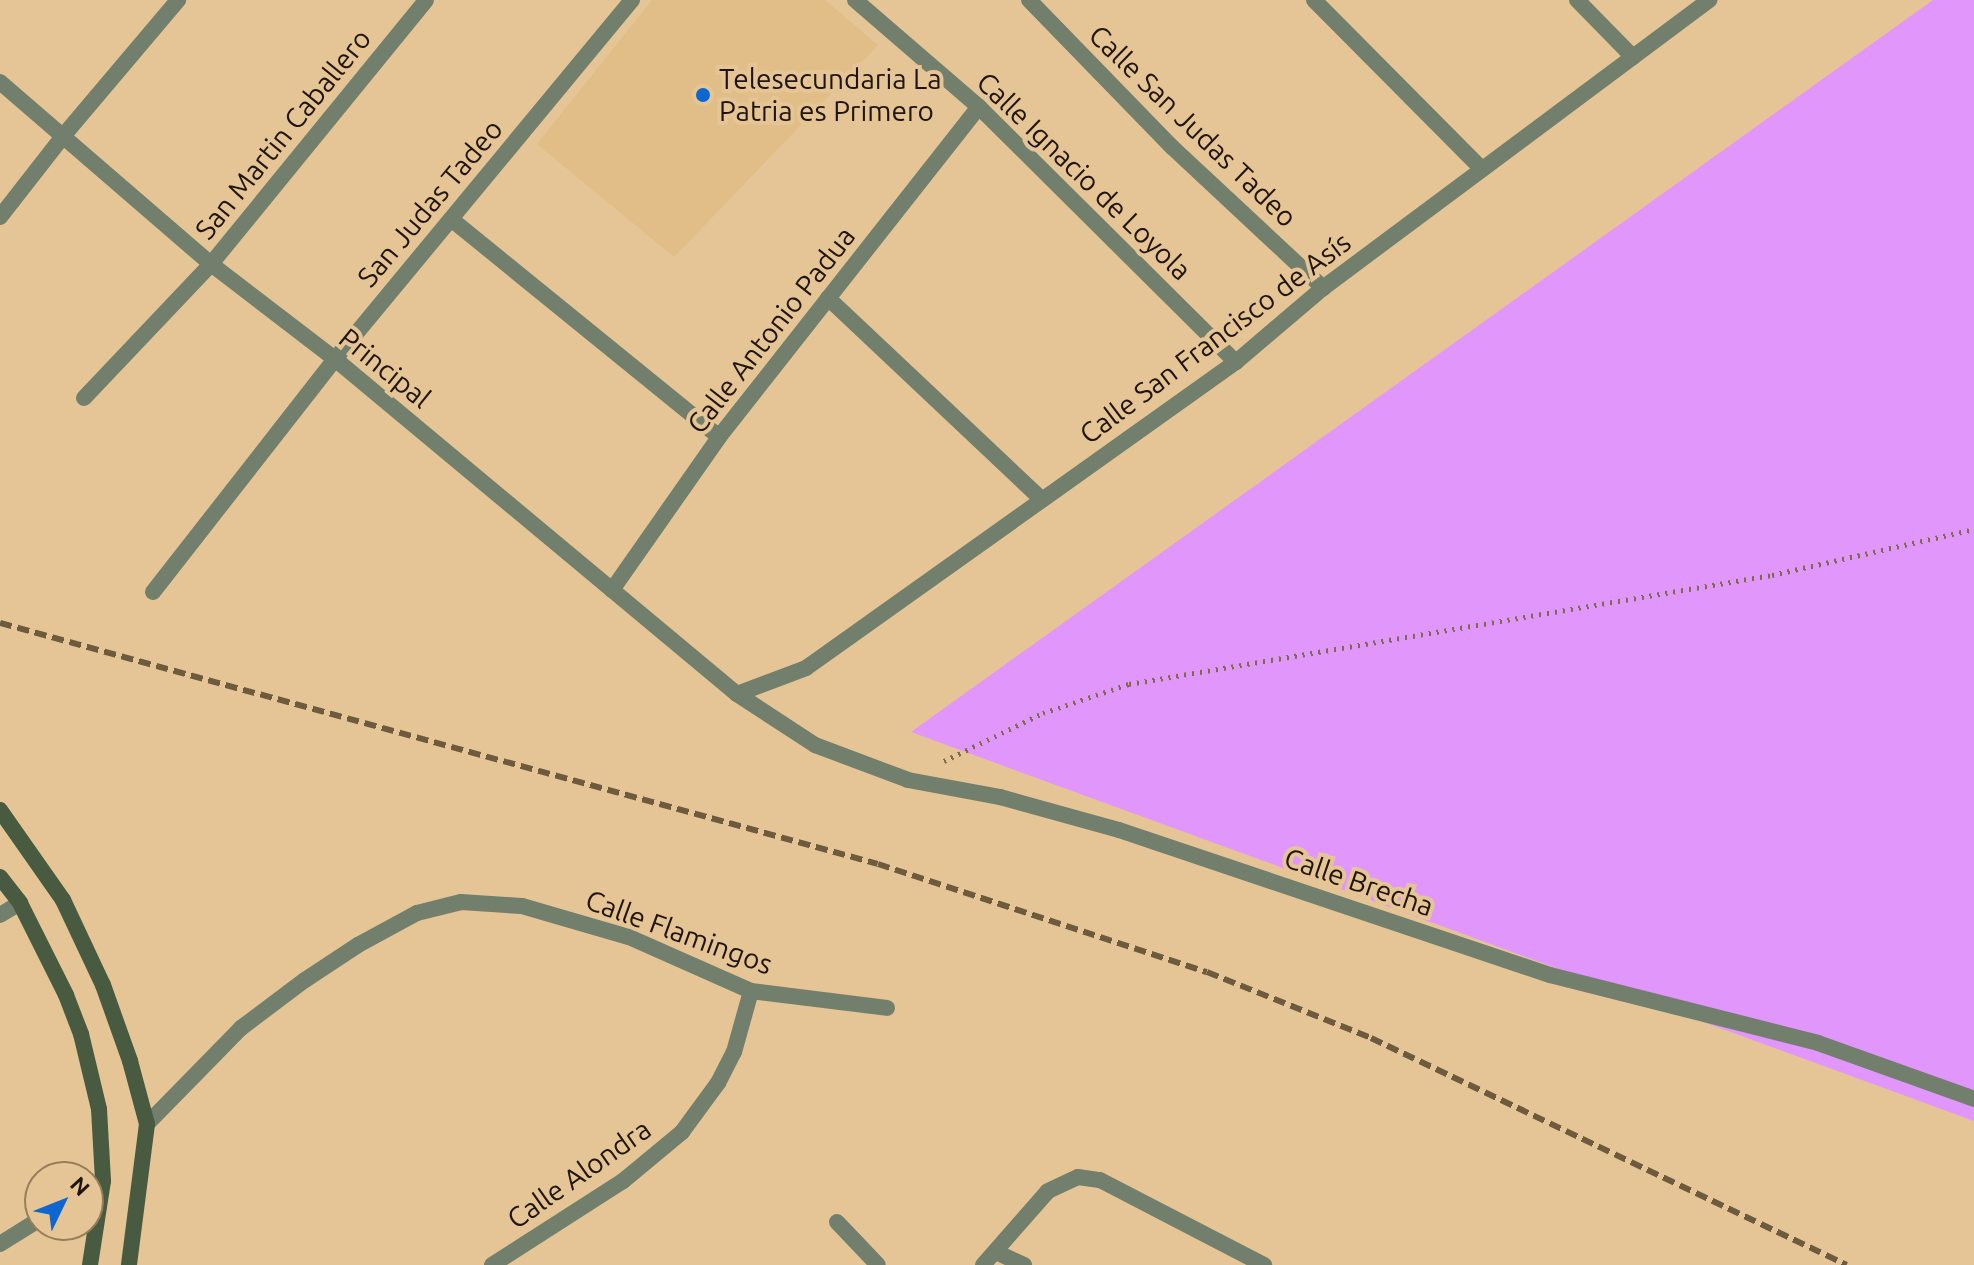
<!DOCTYPE html>
<meta charset="utf-8">
<style>
body{margin:0}
#map{position:relative;width:1974px;height:1265px;overflow:hidden;background:#e5c596;font-family:Ubuntu,sans-serif}
div>[style]{position:absolute}
.built>*{inset:0;background:#e1bd87}
.green>*{inset:0;background:#e196fb}
.path>*{height:5px;margin-top:-2.5px;transform-origin:0;background:repeating-linear-gradient(90deg,#7f6a4a 0 2px,transparent 0 8px)}
.street>*{height:16px;margin:-8px;padding:0 8px;transform-origin:8px;border-radius:8px;background:#717f6c}
.secondary>*{height:16px;margin:-8px;padding:0 8px;transform-origin:8px;border-radius:8px;background:#485b40}
.rail>*{height:6px;margin-top:-3px;transform-origin:0;background:repeating-linear-gradient(90deg,#6e5b3e 0 12px,transparent 0 18px)}
.dots>*{width:22px;height:22px;translate:-50% -50%;box-sizing:border-box;border:4px solid #e5c596;border-radius:50%}
span{translate:-50% -50%;white-space:nowrap;text-align:center;line-height:1.15;-webkit-text-stroke:8px #e5c596;paint-order:stroke}
.poi-label{font-size:28px;color:#1f1403}
.left{translate:0 -50%;text-align:left}
.street-label{font-size:28px;color:#1f1403}
.north{position:absolute;left:24px;top:1161px;width:80px;height:80px;box-sizing:border-box;background:#e5c596;border:2px solid #967e5b;border-radius:50%;rotate:47deg;font-size:22px;font-weight:700;line-height:32px;text-align:center;color:#1f1403}
.north::after{content:'';display:block;margin:auto;width:28px;height:36px;background:#0e67d0;clip-path:polygon(50% 0,100% 100%,50% 72%,0 100%)}
</style>
<div id="map">
<div class="built">
<div style="clip-path:polygon(652px 0,825px 0,878px 45px,674px 257px,537px 144px)"></div>
</div>
<div class="green">
<div style="clip-path:polygon(1933px 0,1974px 0,1974px 1121px,911px 732px)"></div>
</div>
<div class="path">
<div style="left:944px;top:761px;width:110px;rotate:-25.9deg"></div>
<div style="left:1043px;top:713px;width:91px;rotate:-18.6deg"></div>
<div style="left:1129px;top:684px;width:652px;rotate:-9.62deg"></div>
<div style="left:1772px;top:575px;width:207px;rotate:-12.8deg"></div>
</div>
<div class="street">
<div style="left:855px;top:0;width:164px;rotate:40.8deg"></div>
<div style="left:979px;top:107px;width:362px;rotate:44.8deg"></div>
<div style="left:1029px;top:0;width:205px;rotate:45.8deg"></div>
<div style="left:1172px;top:147px;width:207px;rotate:43deg"></div>
<div style="left:1314px;top:0;width:238px;rotate:45.2deg"></div>
<div style="left:1577px;top:0;width:80px;rotate:45.5deg"></div>
<div style="left:0;top:82px;width:279px;rotate:40.8deg"></div>
<div style="left:211px;top:264px;width:156px;rotate:37.5deg"></div>
<div style="left:335px;top:359px;width:523px;rotate:39.81deg"></div>
<div style="left:737px;top:694px;width:93px;rotate:33.2deg"></div>
<div style="left:815px;top:745px;width:99px;rotate:20.6deg"></div>
<div style="left:908px;top:780px;width:94px;rotate:10.5deg"></div>
<div style="left:1000px;top:797px;width:123px;rotate:15.5deg"></div>
<div style="left:1119px;top:830px;width:455px;rotate:18.6deg"></div>
<div style="left:1550px;top:975px;width:276px;rotate:14.2deg"></div>
<div style="left:1818px;top:1043px;width:166px;rotate:19.7deg"></div>
<div style="left:0;top:217px;width:104px;rotate:-52deg"></div>
<div style="left:64px;top:135px;width:177px;rotate:-49.8deg"></div>
<div style="left:451px;top:219px;width:345px;rotate:39.1deg"></div>
<div style="left:828px;top:298px;width:294px;rotate:43.3deg"></div>
<div style="left:84px;top:398px;width:185px;rotate:-46.5deg"></div>
<div style="left:211px;top:264px;width:340px;rotate:-50.8deg"></div>
<div style="left:612px;top:590px;width:187px;rotate:-55deg"></div>
<div style="left:719px;top:437px;width:420px;rotate:-51.8deg"></div>
<div style="left:153px;top:592px;width:296px;rotate:-52deg"></div>
<div style="left:335px;top:359px;width:466px;rotate:-50.4deg"></div>
<div style="left:737px;top:694px;width:74px;rotate:-20.6deg"></div>
<div style="left:806px;top:668px;width:528px;rotate:-35.44deg"></div>
<div style="left:1236px;top:362px;width:114px;rotate:-40.4deg"></div>
<div style="left:1323px;top:288px;width:482px;rotate:-36.7deg"></div>
<div style="left:0;top:915px;width:23px;rotate:-31deg"></div>
<div style="left:147px;top:1124px;width:134px;rotate:-45.6deg"></div>
<div style="left:241px;top:1028px;width:80px;rotate:-36.9deg"></div>
<div style="left:305px;top:980px;width:64px;rotate:-33.4deg"></div>
<div style="left:358px;top:945px;width:67px;rotate:-28.5deg"></div>
<div style="left:417px;top:913px;width:45px;rotate:-14deg"></div>
<div style="left:461px;top:902px;width:61px;rotate:3.8deg"></div>
<div style="left:522px;top:906px;width:111px;rotate:16.2deg"></div>
<div style="left:629px;top:937px;width:133px;rotate:23.9deg"></div>
<div style="left:751px;top:991px;width:137px;rotate:7.1deg"></div>
<div style="left:837px;top:1222px;width:59px;rotate:46.4deg"></div>
<div style="left:0;top:1244px;width:47px;rotate:-32deg"></div>
<div style="left:996px;top:1252px;width:31px;rotate:25deg"></div>
<div style="left:492px;top:1265px;width:156px;rotate:-32.7deg"></div>
<div style="left:623px;top:1181px;width:77px;rotate:-39.7deg"></div>
<div style="left:682px;top:1132px;width:61px;rotate:-53.7deg"></div>
<div style="left:718px;top:1083px;width:35px;rotate:-63deg"></div>
<div style="left:734px;top:1052px;width:63px;rotate:-74.4deg"></div>
<div style="left:983px;top:1265px;width:98px;rotate:-48.7deg"></div>
<div style="left:1048px;top:1191px;width:33px;rotate:-25deg"></div>
<div style="left:1078px;top:1177px;width:22px;rotate:8deg"></div>
<div style="left:1100px;top:1180px;width:185px;rotate:27.4deg"></div>
</div>
<div class="secondary">
<div style="left:0;top:810px;width:110px;rotate:55deg"></div>
<div style="left:63px;top:900px;width:94px;rotate:64.8deg"></div>
<div style="left:103px;top:985px;width:81px;rotate:70.4deg"></div>
<div style="left:130px;top:1061px;width:65px;rotate:74.9deg"></div>
<div style="left:147px;top:1124px;width:142px;rotate:97.3deg"></div>
<div style="left:0;top:877px;width:33px;rotate:52deg"></div>
<div style="left:20px;top:903px;width:103px;rotate:63.4deg"></div>
<div style="left:66px;top:995px;width:42px;rotate:69deg"></div>
<div style="left:81px;top:1034px;width:77px;rotate:76.5deg"></div>
<div style="left:99px;top:1109px;width:72px;rotate:86.8deg"></div>
<div style="left:103px;top:1181px;width:85px;rotate:98.8deg"></div>
</div>
<div class="rail">
<div style="left:0;top:623px;width:910px;rotate:15.35deg"></div>
<div style="left:878px;top:864px;width:346px;rotate:18.2deg"></div>
<div style="left:1207px;top:972px;width:177px;rotate:21.9deg"></div>
<div style="left:1371px;top:1038px;width:527px;rotate:25.5deg"></div>
</div>
<div class="dots">
<div style="left:703px;top:95px;background:#0e67d0"></div>
</div>
<div class="poi-label">
<span class="left" style="left:719px;top:95px">Telesecundaria La<br>Patria es Primero</span>
</div>
<div class="street-label">
<span style="left:1193px;top:126px;rotate:44deg">Calle San Judas Tadeo</span>
<span style="left:283px;top:134px;rotate:-51deg">San Martin Caballero</span>
<span style="left:1084px;top:176px;rotate:44deg">Calle Ignacio de Loyola</span>
<span style="left:430px;top:203px;rotate:-50deg">San Judas Tadeo</span>
<span style="left:771px;top:330px;rotate:-52deg">Calle Antonio Padua</span>
<span style="left:1215px;top:338px;rotate:-37deg">Calle San Francisco de Asís</span>
<span style="left:385px;top:368px;rotate:39deg">Principal</span>
<span style="left:1359px;top:882px;rotate:19deg">Calle Brecha</span>
<span style="left:679px;top:932px;rotate:20deg">Calle Flamingos</span>
<span style="left:579px;top:1174px;rotate:-35deg">Calle Alondra</span>
</div>
<div class="north">N</div>
</div>
